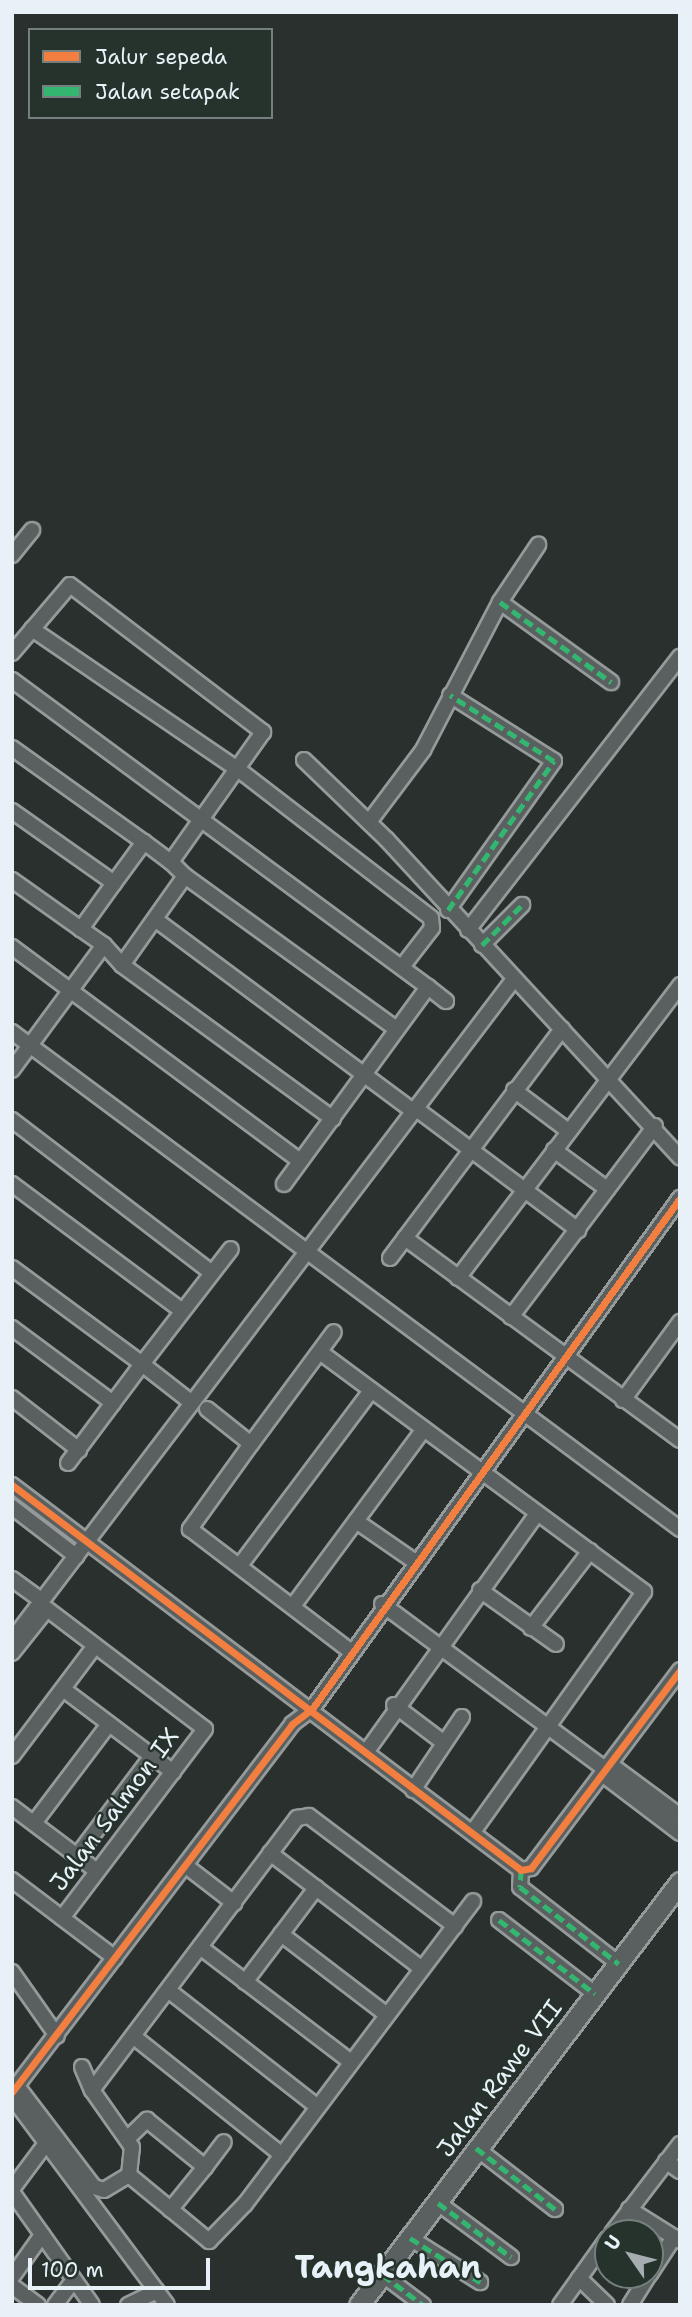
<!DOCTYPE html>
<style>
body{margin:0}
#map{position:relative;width:692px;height:2317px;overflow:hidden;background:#29302d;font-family:"Shantell Sans",sans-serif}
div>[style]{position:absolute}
.roads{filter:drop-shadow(2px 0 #959a9a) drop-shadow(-2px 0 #959a9a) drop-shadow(0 2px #959a9a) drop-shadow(0 -2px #959a9a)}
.street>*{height:14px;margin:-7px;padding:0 7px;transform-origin:7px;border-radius:7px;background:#5a6060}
.secondary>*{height:19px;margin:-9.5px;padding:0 9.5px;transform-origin:9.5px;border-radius:9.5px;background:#5a6060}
.quiet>*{height:5px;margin-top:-2.5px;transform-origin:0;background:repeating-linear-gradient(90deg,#33b770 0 10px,transparent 0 15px)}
.cycleway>*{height:7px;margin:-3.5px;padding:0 3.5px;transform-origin:3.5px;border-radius:3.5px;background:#f27e40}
span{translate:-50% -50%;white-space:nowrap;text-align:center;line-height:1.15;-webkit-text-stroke:5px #26332d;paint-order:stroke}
.street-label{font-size:24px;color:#e8f1f8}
.district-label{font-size:32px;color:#e8f1f8;font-weight:700}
.frame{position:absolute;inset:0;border:14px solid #e8f1f8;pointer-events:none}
.legend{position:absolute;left:28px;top:28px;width:245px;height:91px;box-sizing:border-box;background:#26332d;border:2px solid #747f7e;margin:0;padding:9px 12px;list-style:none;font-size:21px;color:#e8f1f8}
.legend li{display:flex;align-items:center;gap:14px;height:35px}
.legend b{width:35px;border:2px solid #747f7e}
.north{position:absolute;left:594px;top:2219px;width:70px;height:70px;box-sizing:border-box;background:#26332d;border:2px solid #747f7e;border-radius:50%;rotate:305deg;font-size:19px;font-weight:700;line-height:28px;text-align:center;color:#e8f1f8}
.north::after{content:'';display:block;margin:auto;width:24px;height:32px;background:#a5adb1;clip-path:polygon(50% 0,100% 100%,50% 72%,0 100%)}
.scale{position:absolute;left:28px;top:2258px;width:182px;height:32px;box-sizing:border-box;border:4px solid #e8f1f8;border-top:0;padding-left:9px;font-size:21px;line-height:24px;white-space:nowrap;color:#e8f1f8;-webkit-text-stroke:5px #26332d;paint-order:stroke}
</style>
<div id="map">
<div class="roads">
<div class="street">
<div style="left:12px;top:555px;width:32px;rotate:-51deg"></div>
<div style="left:500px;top:602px;width:137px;rotate:35.8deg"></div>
<div style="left:32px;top:629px;width:250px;rotate:34.3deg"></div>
<div style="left:239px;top:770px;width:242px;rotate:37.6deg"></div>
<div style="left:431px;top:918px;width:10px;rotate:84deg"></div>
<div style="left:432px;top:928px;width:49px;rotate:127.6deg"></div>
<div style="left:12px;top:653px;width:89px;rotate:-49.5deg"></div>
<div style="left:70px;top:585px;width:243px;rotate:37.3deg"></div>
<div style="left:263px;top:732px;width:159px;rotate:125.3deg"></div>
<div style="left:171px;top:862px;width:20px;rotate:45deg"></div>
<div style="left:185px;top:876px;width:109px;rotate:125.3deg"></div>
<div style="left:122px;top:965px;width:27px;rotate:-132deg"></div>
<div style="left:104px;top:945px;width:155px;rotate:126.4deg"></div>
<div style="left:12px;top:680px;width:517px;rotate:36.43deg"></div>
<div style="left:428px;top:987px;width:244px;rotate:126.2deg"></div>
<div style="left:12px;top:748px;width:162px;rotate:35.5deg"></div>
<div style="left:144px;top:842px;width:51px;rotate:126.2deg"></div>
<div style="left:304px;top:760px;width:115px;rotate:43.9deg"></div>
<div style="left:387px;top:840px;width:432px;rotate:47.3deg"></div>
<div style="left:12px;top:811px;width:125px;rotate:35.2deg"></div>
<div style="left:114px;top:883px;width:57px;rotate:125.7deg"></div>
<div style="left:81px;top:929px;width:28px;rotate:35deg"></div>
<div style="left:369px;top:822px;width:90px;rotate:-53.1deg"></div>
<div style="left:423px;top:750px;width:167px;rotate:-62.5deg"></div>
<div style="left:500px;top:602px;width:69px;rotate:-56.3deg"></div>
<div style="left:144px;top:842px;width:34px;rotate:37deg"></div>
<div style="left:185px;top:876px;width:261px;rotate:35.9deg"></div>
<div style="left:12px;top:880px;width:85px;rotate:35.4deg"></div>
<div style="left:448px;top:910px;width:183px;rotate:-54.6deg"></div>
<div style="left:554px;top:761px;width:123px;rotate:-147.6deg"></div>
<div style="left:156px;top:920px;width:320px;rotate:36.6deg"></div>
<div style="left:468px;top:930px;width:346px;rotate:-52.2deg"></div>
<div style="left:482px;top:945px;width:57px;rotate:-45deg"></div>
<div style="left:12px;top:947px;width:359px;rotate:36.6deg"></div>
<div style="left:122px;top:965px;width:261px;rotate:36.1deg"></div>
<div style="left:428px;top:987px;width:23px;rotate:38deg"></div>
<div style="left:562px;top:1029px;width:261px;rotate:126.9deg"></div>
<div style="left:405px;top:1238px;width:341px;rotate:36.3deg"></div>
<div style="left:12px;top:1032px;width:833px;rotate:36.65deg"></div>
<div style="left:514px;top:1090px;width:66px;rotate:37deg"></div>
<div style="left:415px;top:1108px;width:204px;rotate:36.8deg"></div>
<div style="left:12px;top:1120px;width:250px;rotate:37.4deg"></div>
<div style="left:554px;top:1150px;width:66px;rotate:36.3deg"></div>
<div style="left:12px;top:1184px;width:211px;rotate:36.7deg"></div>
<div style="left:390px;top:1258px;width:25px;rotate:-53deg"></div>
<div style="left:12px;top:1268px;width:162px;rotate:36.4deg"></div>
<div style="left:142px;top:1364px;width:145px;rotate:-52.3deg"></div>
<div style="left:458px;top:1278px;width:368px;rotate:-52.8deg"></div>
<div style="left:511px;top:1317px;width:239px;rotate:-53deg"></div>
<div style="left:12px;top:1328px;width:126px;rotate:36.6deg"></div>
<div style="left:320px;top:1352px;width:403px;rotate:36.5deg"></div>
<div style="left:644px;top:1592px;width:295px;rotate:125.5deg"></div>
<div style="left:12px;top:1398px;width:85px;rotate:37.8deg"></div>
<div style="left:623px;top:1400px;width:97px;rotate:-53.8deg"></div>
<div style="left:207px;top:1409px;width:56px;rotate:38.5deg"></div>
<div style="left:251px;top:1444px;width:105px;rotate:125.7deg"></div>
<div style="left:190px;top:1529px;width:200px;rotate:37.3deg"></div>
<div style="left:251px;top:1444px;width:139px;rotate:-53.5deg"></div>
<div style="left:68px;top:1463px;width:124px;rotate:-53.2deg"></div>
<div style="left:142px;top:1364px;width:63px;rotate:38deg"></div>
<div style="left:12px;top:1485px;width:638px;rotate:37.1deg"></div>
<div style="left:521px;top:1870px;width:10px;rotate:-11deg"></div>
<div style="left:531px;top:1868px;width:248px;rotate:-53deg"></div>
<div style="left:12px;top:1507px;width:81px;rotate:37.4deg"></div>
<div style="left:356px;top:1521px;width:70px;rotate:34.6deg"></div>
<div style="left:241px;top:1564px;width:215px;rotate:-53.1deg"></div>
<div style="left:12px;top:1579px;width:37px;rotate:36deg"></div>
<div style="left:480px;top:1590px;width:93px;rotate:35.4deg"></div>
<div style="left:382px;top:1604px;width:279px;rotate:36.5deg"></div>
<div style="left:293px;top:1606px;width:220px;rotate:-53.5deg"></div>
<div style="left:531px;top:1628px;width:97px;rotate:-52.5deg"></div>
<div style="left:12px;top:1640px;width:830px;rotate:-52.78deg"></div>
<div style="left:12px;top:1653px;width:56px;rotate:-51.5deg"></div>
<div style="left:47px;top:1609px;width:198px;rotate:37.2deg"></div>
<div style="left:205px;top:1729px;width:237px;rotate:127.1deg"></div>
<div style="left:63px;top:1689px;width:138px;rotate:37deg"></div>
<div style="left:394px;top:1705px;width:61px;rotate:37.1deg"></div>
<div style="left:367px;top:1751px;width:290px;rotate:-54.4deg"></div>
<div style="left:12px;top:1756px;width:138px;rotate:-53deg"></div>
<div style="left:610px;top:1764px;width:87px;rotate:36.6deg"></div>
<div style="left:602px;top:1774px;width:98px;rotate:37.1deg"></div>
<div style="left:413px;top:1790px;width:88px;rotate:-56.1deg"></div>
<div style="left:12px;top:1807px;width:106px;rotate:37deg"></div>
<div style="left:34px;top:1823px;width:124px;rotate:-52.9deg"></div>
<div style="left:270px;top:1853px;width:191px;rotate:37.3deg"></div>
<div style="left:77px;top:1856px;width:125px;rotate:-53.1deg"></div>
<div style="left:186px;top:1866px;width:61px;rotate:37.6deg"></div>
<div style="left:521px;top:1870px;width:17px;rotate:93deg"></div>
<div style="left:520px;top:1887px;width:125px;rotate:37.9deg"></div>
<div style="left:12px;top:1880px;width:129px;rotate:37.1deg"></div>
<div style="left:499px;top:1920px;width:121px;rotate:37.6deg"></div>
<div style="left:281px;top:1934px;width:133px;rotate:37.4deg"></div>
<div style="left:200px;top:1947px;width:190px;rotate:37.3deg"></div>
<div style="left:12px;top:1972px;width:78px;rotate:54.9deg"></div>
<div style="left:245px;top:1982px;width:118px;rotate:-52.9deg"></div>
<div style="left:168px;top:1990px;width:190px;rotate:38deg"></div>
<div style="left:133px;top:2036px;width:191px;rotate:38.6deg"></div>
<div style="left:82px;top:2067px;width:25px;rotate:67deg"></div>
<div style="left:17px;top:2086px;width:127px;rotate:52.7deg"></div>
<div style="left:94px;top:2187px;width:10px;rotate:17deg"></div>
<div style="left:104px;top:2190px;width:29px;rotate:-31deg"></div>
<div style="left:129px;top:2175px;width:104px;rotate:39.5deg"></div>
<div style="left:209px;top:2241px;width:52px;rotate:-45.8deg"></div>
<div style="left:245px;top:2204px;width:379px;rotate:-53deg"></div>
<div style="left:12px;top:2092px;width:462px;rotate:-52.7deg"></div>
<div style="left:292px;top:1724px;width:25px;rotate:-37deg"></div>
<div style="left:312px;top:1709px;width:630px;rotate:-54.24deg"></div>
<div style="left:12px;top:2097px;width:259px;rotate:53.3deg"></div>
<div style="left:127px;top:2139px;width:28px;rotate:-44deg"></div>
<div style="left:147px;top:2120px;width:75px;rotate:39deg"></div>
<div style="left:205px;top:2167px;width:55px;rotate:129.1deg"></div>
<div style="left:476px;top:2148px;width:100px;rotate:37.7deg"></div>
<div style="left:666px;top:2161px;width:17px;rotate:36deg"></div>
<div style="left:205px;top:2167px;width:31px;rotate:-53deg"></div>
<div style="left:129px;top:2175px;width:28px;rotate:-84deg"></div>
<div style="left:132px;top:2147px;width:70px;rotate:-125.1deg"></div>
<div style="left:92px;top:2090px;width:341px;rotate:-53deg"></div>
<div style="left:297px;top:1818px;width:12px;rotate:-9deg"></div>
<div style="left:309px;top:1816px;width:183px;rotate:37deg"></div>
<div style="left:12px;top:2189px;width:59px;rotate:-53.3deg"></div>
<div style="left:12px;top:2192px;width:138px;rotate:54.7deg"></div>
<div style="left:438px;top:2203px;width:91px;rotate:36.5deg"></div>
<div style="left:629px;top:2209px;width:60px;rotate:32.1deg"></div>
<div style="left:612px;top:2233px;width:112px;rotate:-52.6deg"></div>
<div style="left:410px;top:2238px;width:83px;rotate:32.2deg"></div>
<div style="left:650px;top:2274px;width:44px;rotate:-57deg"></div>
<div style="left:383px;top:2275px;width:50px;rotate:36.9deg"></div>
<div style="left:12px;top:2277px;width:52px;rotate:-54.5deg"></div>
<div style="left:579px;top:2278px;width:39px;rotate:44deg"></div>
<div style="left:12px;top:2286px;width:32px;rotate:36deg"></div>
<div style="left:55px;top:2305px;width:31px;rotate:-53deg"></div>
<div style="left:128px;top:2305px;width:32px;rotate:-26deg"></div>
<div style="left:560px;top:2305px;width:82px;rotate:-54.4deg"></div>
<div style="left:630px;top:2305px;width:36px;rotate:-58deg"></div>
</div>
<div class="secondary">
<div style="left:359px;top:2305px;width:531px;rotate:-52.81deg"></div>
</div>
</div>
<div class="quiet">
<div style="left:500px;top:602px;width:137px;rotate:35.8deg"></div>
<div style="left:448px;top:910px;width:183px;rotate:-54.6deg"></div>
<div style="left:554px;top:761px;width:123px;rotate:-147.6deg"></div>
<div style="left:482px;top:945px;width:57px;rotate:-45deg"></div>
<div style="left:521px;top:1870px;width:17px;rotate:93deg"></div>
<div style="left:520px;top:1887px;width:125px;rotate:37.9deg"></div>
<div style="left:499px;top:1920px;width:121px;rotate:37.6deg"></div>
<div style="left:476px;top:2148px;width:100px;rotate:37.7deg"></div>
<div style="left:438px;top:2203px;width:91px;rotate:36.5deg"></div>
<div style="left:410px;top:2238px;width:83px;rotate:32.2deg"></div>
<div style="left:383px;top:2275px;width:50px;rotate:36.9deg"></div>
</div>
<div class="cycleway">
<div style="left:12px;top:1485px;width:638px;rotate:37.1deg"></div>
<div style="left:521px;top:1870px;width:10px;rotate:-11deg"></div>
<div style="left:531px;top:1868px;width:248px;rotate:-53deg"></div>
<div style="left:12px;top:2092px;width:462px;rotate:-52.7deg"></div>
<div style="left:292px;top:1724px;width:25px;rotate:-37deg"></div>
<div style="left:312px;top:1709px;width:630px;rotate:-54.24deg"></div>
</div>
<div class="street-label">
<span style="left:115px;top:1810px;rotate:-53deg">Jalan Salmon IX</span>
<span style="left:500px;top:2079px;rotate:-53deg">Jalan Rawe VII</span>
</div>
<div class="district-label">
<span style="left:388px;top:2267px">Tangkahan</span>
</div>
<div class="frame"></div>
<ul class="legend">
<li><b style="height:9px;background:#f27e40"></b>Jalur sepeda</li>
<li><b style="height:9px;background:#33b770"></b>Jalan setapak</li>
</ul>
<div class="north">U</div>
<div class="scale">100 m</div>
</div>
